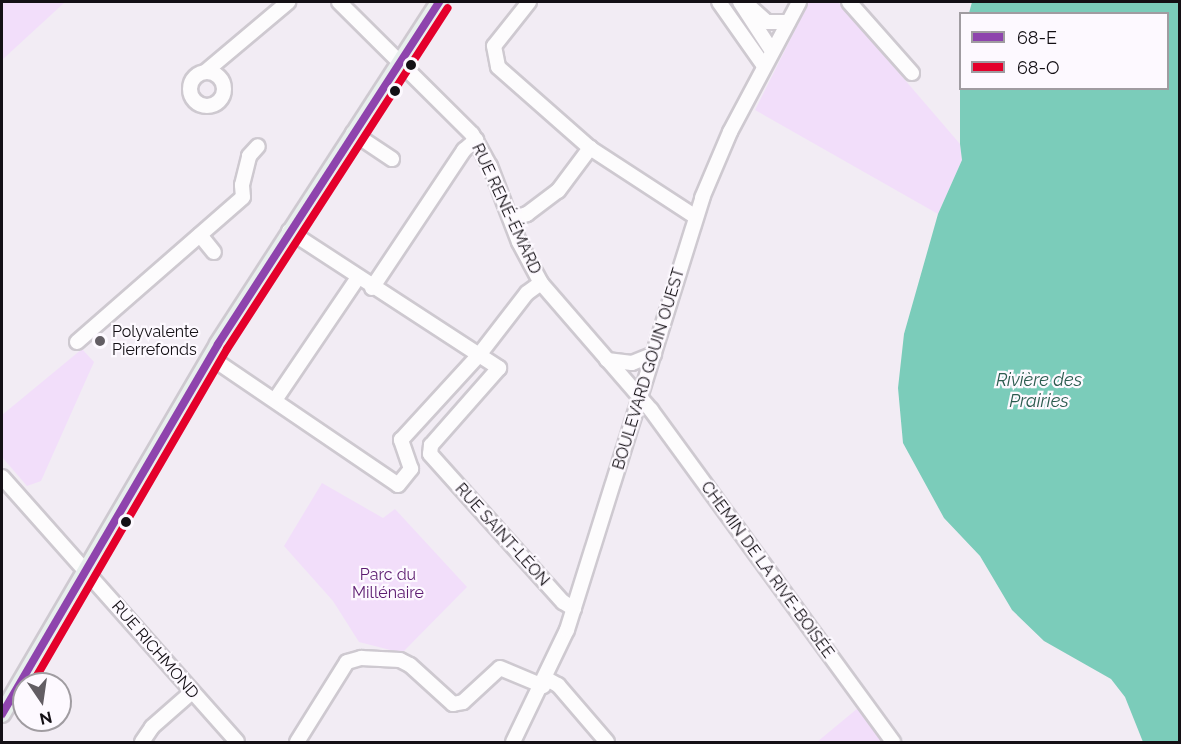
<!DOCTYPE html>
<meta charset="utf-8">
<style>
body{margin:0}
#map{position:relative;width:1181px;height:744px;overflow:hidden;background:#f2ecf4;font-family:Raleway,sans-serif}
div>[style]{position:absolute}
.green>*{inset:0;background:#f2defa}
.water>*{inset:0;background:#7bccba}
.roads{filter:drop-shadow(2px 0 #cec9d0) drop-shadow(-2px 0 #cec9d0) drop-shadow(0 2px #cec9d0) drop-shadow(0 -2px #cec9d0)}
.minor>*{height:14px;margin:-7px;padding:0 7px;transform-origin:7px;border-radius:7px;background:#fdfcfd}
.minor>.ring{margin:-7px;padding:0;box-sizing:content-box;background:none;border:14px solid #fdfcfd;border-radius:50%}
.major>*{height:16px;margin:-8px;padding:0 8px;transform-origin:8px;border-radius:8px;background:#e8efed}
.bus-1>*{height:8px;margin:-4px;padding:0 4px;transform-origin:4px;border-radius:4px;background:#8e44ad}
.bus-2>*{height:8px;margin:-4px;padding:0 4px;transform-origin:4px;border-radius:4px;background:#e4002b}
.dots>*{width:16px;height:16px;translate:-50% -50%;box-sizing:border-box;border:3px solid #fdf9ff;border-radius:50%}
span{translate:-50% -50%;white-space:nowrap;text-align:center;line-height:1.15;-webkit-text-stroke:4.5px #fdf9ff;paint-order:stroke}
.street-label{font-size:16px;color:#141015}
.poi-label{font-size:16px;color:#141015}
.left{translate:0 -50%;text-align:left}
.park-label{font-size:16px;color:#5c1b70}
.water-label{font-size:18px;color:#2c5c4f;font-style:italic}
.frame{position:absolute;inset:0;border:3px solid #141015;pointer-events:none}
.legend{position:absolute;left:959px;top:12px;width:210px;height:78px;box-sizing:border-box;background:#fdf9ff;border:2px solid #a09ca1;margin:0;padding:8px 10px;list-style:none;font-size:18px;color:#141015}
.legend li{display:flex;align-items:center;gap:12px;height:30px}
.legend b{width:30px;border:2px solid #a09ca1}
.north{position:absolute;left:12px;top:672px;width:60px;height:60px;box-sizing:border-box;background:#fdf9ff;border:2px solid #a09ca1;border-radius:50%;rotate:167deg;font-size:16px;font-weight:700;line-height:24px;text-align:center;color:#141015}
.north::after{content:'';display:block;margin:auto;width:21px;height:27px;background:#625d63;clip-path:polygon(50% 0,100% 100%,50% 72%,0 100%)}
</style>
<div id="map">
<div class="green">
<div style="clip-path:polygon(2px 2px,65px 2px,2px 60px)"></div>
<div style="clip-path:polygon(809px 2px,838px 2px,960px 144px,962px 160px,938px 214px,755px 110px)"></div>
<div style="clip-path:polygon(82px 349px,94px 362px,41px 481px,27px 486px,2px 457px,2px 415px)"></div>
<div style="clip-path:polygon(322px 483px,383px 518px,395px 509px,467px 587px,402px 653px,359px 642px,333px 601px,284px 546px)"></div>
<div style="clip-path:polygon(858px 708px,883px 742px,817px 742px)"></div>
</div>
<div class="water">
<div style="clip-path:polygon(972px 2px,1179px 2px,1179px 742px,1143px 742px,1125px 697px,1111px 679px,1044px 641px,1012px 610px,980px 556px,944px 518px,903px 443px,898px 388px,904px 334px,938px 214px,962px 160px,960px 144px,960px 58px,960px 88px,1168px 88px,1168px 14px,969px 13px)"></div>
</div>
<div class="roads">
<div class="minor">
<div style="left:339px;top:2px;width:187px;rotate:44.8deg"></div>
<div style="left:472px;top:134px;width:37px;rotate:61deg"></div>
<div style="left:490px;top:166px;width:81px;rotate:69.1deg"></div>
<div style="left:519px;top:242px;width:47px;rotate:61.8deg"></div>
<div style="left:541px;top:283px;width:168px;rotate:49.1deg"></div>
<div style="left:651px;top:410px;width:411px;rotate:53.9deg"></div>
<div style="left:529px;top:2px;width:56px;rotate:128.5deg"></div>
<div style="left:494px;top:46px;width:21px;rotate:79deg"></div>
<div style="left:498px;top:67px;width:123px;rotate:41.4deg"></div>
<div style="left:590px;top:148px;width:126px;rotate:33.1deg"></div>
<div style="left:719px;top:2px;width:78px;rotate:54.9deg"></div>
<div style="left:740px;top:2px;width:59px;rotate:56.9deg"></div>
<div style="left:849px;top:2px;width:95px;rotate:48.4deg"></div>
<div style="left:749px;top:6px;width:24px;rotate:42deg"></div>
<div style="left:767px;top:22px;width:21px"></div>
<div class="ring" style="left:190px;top:72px;width:20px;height:20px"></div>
<div style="left:205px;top:72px;width:109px;rotate:-40.1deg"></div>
<div style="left:353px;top:133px;width:47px;rotate:33.7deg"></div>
<div style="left:511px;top:219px;width:17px;rotate:-17deg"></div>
<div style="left:527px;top:214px;width:39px;rotate:-37deg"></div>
<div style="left:558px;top:191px;width:54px;rotate:-53.3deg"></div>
<div style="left:289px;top:231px;width:251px;rotate:33.1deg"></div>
<div style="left:499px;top:368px;width:103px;rotate:131.4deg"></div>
<div style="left:431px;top:445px;width:9px;rotate:96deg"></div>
<div style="left:430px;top:454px;width:199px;rotate:48.1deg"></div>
<div style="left:563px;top:602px;width:13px;rotate:32deg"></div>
<div style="left:200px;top:235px;width:22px;rotate:51deg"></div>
<div style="left:372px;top:288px;width:166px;rotate:-56.3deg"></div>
<div style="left:464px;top:150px;width:16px;rotate:-40deg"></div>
<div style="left:77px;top:342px;width:220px;rotate:-41.1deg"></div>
<div style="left:243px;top:197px;width:12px;rotate:-95deg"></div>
<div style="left:242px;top:185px;width:30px;rotate:-76deg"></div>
<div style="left:249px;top:156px;width:13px;rotate:-48deg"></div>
<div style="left:210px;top:357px;width:227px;rotate:34.2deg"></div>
<div style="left:398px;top:485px;width:21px;rotate:-51deg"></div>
<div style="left:411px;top:469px;width:31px;rotate:-109deg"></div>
<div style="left:401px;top:440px;width:115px;rotate:-47.5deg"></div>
<div style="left:479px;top:355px;width:78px;rotate:-52.3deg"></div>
<div style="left:527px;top:293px;width:17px;rotate:-36deg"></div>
<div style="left:607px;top:360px;width:25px;rotate:7deg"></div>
<div style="left:632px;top:363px;width:24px;rotate:-22deg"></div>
<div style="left:275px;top:400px;width:146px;rotate:-55.9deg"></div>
<div style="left:2px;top:477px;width:354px;rotate:48.4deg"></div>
<div style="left:547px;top:679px;width:13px;rotate:29deg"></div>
<div style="left:558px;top:685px;width:75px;rotate:49.3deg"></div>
<div style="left:142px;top:742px;width:18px;rotate:-56deg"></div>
<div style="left:152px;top:727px;width:53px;rotate:-41.2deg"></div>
<div style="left:297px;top:742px;width:94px;rotate:-58deg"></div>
<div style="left:347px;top:662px;width:15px;rotate:-16deg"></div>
<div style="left:361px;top:658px;width:39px;rotate:3deg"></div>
<div style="left:400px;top:660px;width:11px;rotate:27deg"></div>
<div style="left:410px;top:665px;width:58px;rotate:42.2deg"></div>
<div style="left:453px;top:704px;width:10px;rotate:-11deg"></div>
<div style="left:463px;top:702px;width:50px;rotate:-42.6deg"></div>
<div style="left:500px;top:668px;width:47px;rotate:22.7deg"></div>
<div style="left:513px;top:742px;width:124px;rotate:-64.3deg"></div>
<div style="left:567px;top:630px;width:453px;rotate:-72.6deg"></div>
<div style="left:702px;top:198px;width:72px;rotate:-67deg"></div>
<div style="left:730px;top:132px;width:147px;rotate:-62deg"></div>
</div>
<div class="major">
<div style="left:2px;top:714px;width:428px;rotate:-59.7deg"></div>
<div style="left:218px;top:344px;width:407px;rotate:-57.1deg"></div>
</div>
</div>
<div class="bus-1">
<div style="left:2px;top:714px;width:428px;rotate:-59.7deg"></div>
<div style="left:218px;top:344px;width:407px;rotate:-57.1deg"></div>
</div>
<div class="bus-2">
<div style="left:32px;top:684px;width:388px;rotate:-59.8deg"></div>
<div style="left:227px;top:349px;width:406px;rotate:-57.1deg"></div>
</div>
<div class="dots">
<div style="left:411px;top:65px;background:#141015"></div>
<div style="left:395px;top:91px;background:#141015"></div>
<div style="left:100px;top:341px;background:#625d63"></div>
<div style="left:126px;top:522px;background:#141015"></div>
</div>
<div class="street-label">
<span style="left:506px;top:209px;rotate:65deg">RUE RENÉ-ÉMARD</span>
<span style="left:649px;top:369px;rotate:-73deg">BOULEVARD GOUIN OUEST</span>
<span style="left:502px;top:535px;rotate:48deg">RUE SAINT-LÉON</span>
<span style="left:767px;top:570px;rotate:54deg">CHEMIN DE LA RIVE-BOISÉE</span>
<span style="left:155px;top:650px;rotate:49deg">RUE RICHMOND</span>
</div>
<div class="poi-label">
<span class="left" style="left:112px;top:341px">Polyvalente<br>Pierrefonds</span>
</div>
<div class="park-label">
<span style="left:388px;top:584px">Parc du<br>Millénaire</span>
</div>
<div class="water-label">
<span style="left:1039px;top:391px">Rivière des<br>Prairies</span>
</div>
<div class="frame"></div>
<ul class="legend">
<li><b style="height:8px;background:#8e44ad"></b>68-E</li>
<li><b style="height:8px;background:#e4002b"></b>68-O</li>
</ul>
<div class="north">N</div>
</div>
